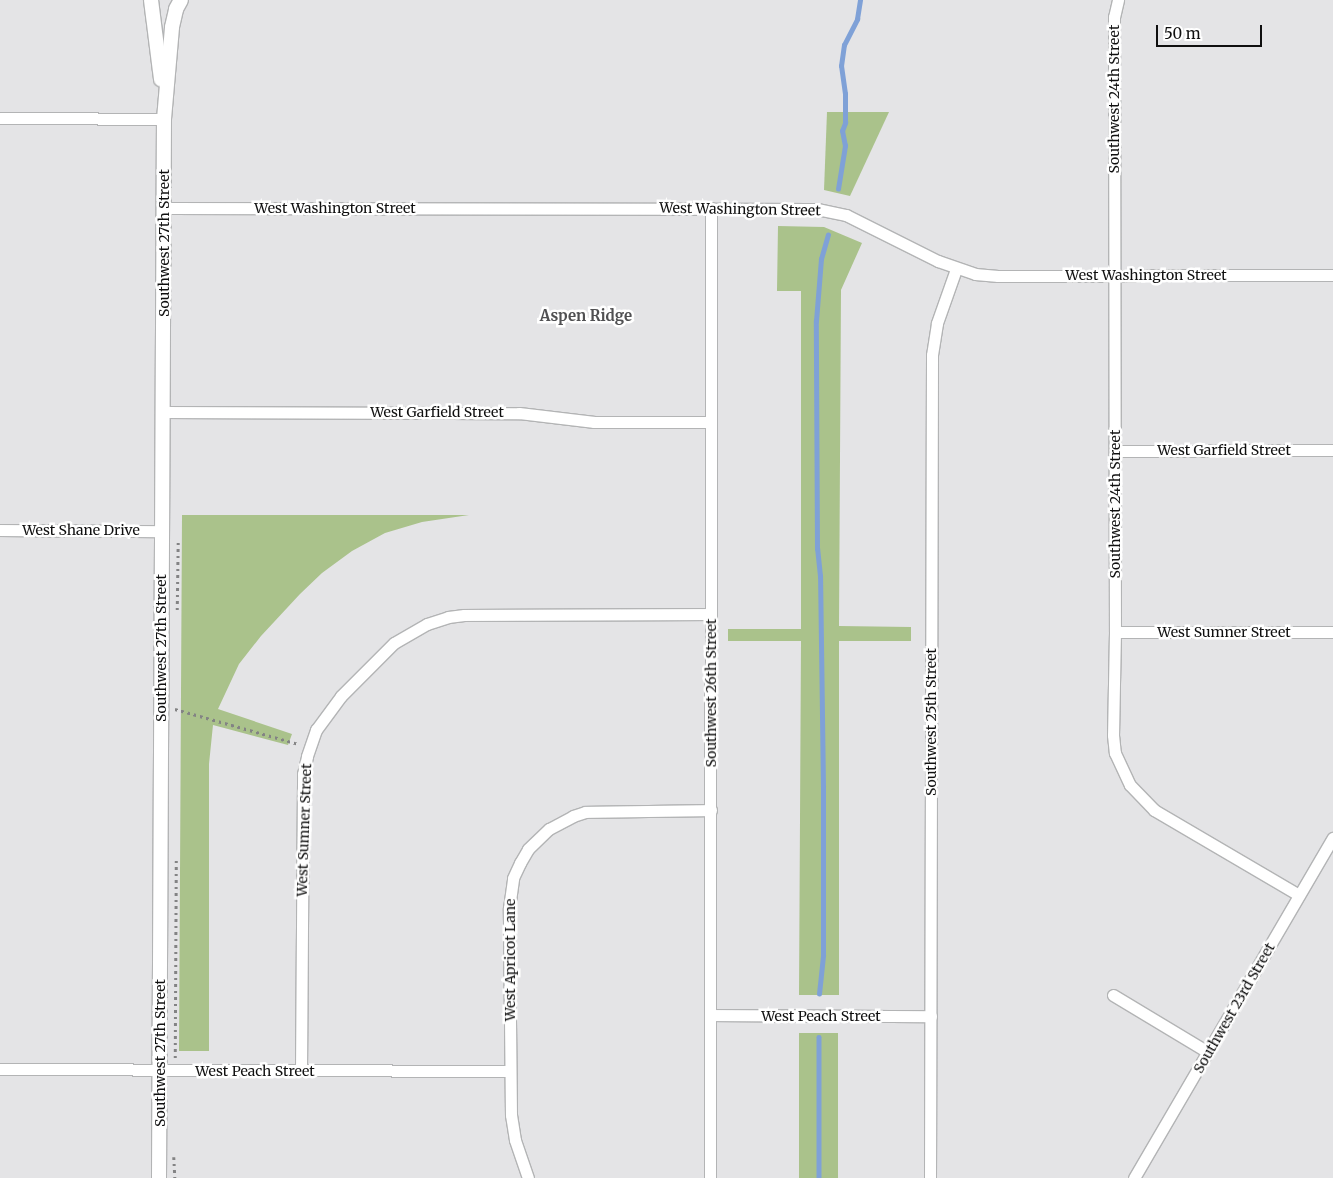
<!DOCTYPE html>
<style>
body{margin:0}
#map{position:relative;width:1333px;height:1178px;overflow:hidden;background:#e4e4e6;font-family:Merriweather,serif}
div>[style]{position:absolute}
.green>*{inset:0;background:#aac28b;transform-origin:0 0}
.stream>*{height:4.5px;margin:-2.25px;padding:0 2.25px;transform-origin:2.25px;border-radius:2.25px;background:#7fa1d7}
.path>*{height:2.5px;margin-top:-1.25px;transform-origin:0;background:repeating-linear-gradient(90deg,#838384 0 2.5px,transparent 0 6.5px)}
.roads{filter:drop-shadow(1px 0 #b3b4b5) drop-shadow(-1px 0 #b3b4b5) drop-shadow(0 1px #b3b4b5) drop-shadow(0 -1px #b3b4b5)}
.minor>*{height:11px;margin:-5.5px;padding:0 5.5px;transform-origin:5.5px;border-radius:5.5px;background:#fff}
.tertiary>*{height:14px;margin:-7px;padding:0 7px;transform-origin:7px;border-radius:7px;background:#fff}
span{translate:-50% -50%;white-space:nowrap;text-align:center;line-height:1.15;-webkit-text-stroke:5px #fff;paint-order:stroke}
.street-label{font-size:14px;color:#0f0f0f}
.neighbourhood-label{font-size:15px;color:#505052;font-weight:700}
.scale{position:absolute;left:1156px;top:25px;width:106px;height:22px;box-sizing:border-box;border:2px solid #0f0f0f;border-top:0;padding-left:6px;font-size:15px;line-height:18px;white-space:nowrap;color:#0f0f0f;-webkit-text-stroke:4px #fff;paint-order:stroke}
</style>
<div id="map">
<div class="green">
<div style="clip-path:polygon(827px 112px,889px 112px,850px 196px,824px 190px)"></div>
<div style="clip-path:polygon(778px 226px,824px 227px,862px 243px,841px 290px,839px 626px,911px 627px,911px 641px,839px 641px,839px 995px,799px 995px,801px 641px,728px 641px,728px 629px,801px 629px,801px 291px,777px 291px)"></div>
<div style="clip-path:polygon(182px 515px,469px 515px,422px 522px,385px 533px,352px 551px,322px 573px,300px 594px,261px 636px,239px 664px,218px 709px,292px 734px,288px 745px,213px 725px,209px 764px,209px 1051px,179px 1051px)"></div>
<div style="left:799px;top:1033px;width:39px;height:145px"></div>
</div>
<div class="stream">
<div style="left:838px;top:189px;width:44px;rotate:-80.8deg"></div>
<div style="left:845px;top:146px;width:15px;rotate:-101deg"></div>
<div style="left:842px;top:131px;width:9px;rotate:-69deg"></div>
<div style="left:845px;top:123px;width:29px;rotate:-90deg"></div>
<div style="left:845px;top:94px;width:28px;rotate:-98deg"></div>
<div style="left:841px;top:66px;width:21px;rotate:-82deg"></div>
<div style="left:844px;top:45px;width:29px;rotate:-63deg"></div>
<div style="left:857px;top:19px;width:19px;rotate:-81deg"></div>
<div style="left:819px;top:994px;width:39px;rotate:-84deg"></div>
<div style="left:823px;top:955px;width:168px;rotate:-90deg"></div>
<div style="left:823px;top:787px;width:211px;rotate:-90.8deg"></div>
<div style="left:820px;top:576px;width:27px;rotate:-96deg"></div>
<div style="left:817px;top:549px;width:228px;rotate:-90.3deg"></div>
<div style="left:816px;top:321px;width:62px;rotate:-85.4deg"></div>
<div style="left:821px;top:259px;width:25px;rotate:-74deg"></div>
<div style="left:819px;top:1037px;width:141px;rotate:90deg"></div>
</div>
<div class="path">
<div style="left:177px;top:610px;width:71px;rotate:-89.2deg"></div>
<div style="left:175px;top:709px;width:129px;rotate:15.8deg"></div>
<div style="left:175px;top:1058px;width:200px;rotate:-89.7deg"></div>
<div style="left:174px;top:1157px;width:21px;rotate:87deg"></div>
</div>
<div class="roads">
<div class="minor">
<div style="left:1118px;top:0;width:17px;rotate:103deg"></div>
<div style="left:1114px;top:17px;width:615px;rotate:89.91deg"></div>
<div style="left:1115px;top:632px;width:103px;rotate:91.1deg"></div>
<div style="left:1113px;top:735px;width:18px;rotate:84deg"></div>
<div style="left:1115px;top:753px;width:35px;rotate:65deg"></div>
<div style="left:1130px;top:785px;width:35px;rotate:46deg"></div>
<div style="left:1154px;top:810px;width:168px;rotate:30.4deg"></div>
<div style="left:0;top:118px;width:164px;rotate:0.3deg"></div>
<div style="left:164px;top:208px;width:653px;rotate:0.09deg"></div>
<div style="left:817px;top:209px;width:30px;rotate:12deg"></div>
<div style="left:846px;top:215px;width:103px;rotate:26.6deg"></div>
<div style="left:938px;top:261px;width:39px;rotate:19deg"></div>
<div style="left:975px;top:274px;width:23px;rotate:5deg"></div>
<div style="left:998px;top:276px;width:335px;rotate:-0.2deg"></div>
<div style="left:163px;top:412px;width:356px;rotate:0.2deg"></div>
<div style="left:519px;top:413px;width:76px;rotate:6.8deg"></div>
<div style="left:594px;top:422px;width:117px"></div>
<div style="left:1115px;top:451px;width:218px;rotate:-0.3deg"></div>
<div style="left:0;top:530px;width:162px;rotate:0.4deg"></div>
<div style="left:1115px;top:632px;width:218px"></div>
<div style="left:1113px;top:995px;width:111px;rotate:31deg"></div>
<div style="left:710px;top:1015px;width:221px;rotate:0.3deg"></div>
<div style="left:0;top:1069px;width:510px;rotate:0.22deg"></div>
<div style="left:301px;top:1071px;width:297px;rotate:-89.6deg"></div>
<div style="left:303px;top:774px;width:18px;rotate:-77deg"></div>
<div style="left:307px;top:756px;width:28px;rotate:-71deg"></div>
<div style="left:316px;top:730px;width:42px;rotate:-53.7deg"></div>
<div style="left:341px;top:696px;width:75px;rotate:-45deg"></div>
<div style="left:394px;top:643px;width:38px;rotate:-30deg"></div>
<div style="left:427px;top:624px;width:22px;rotate:-18deg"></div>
<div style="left:448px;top:617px;width:16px;rotate:-7deg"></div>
<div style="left:464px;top:615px;width:247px;rotate:-0.2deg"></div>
<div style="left:528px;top:1178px;width:40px;rotate:-108.9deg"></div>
<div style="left:515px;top:1140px;width:25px;rotate:-99deg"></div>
<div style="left:511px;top:1115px;width:207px;rotate:-90.6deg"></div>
<div style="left:509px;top:908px;width:30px;rotate:-82deg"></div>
<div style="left:513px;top:878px;width:17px;rotate:-65deg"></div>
<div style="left:520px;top:863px;width:16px;rotate:-60deg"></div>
<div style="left:528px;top:849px;width:29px;rotate:-44deg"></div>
<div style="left:549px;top:829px;width:27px;rotate:-28deg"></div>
<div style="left:573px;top:816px;width:13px;rotate:-18deg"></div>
<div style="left:585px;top:812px;width:126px;rotate:-0.9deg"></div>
<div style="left:710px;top:1178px;width:970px;rotate:-89.94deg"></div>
<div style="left:930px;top:1178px;width:823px;rotate:-89.86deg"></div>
<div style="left:932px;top:355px;width:32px;rotate:-81deg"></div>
<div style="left:937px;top:323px;width:57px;rotate:-70.6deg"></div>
<div style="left:1134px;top:1178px;width:394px;rotate:-59.7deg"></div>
</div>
<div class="tertiary">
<div style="left:151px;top:0;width:80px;rotate:82.8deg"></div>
<div style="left:159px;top:1178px;width:1059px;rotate:-89.73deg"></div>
<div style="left:164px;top:119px;width:92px;rotate:-85deg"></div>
<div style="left:172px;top:27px;width:18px;rotate:-77deg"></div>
<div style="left:176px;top:9px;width:10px;rotate:-61deg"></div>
</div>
</div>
<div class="street-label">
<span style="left:1114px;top:99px;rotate:-90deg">Southwest 24th Street</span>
<span style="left:335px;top:208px">West Washington Street</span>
<span style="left:740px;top:209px;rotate:1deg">West Washington Street</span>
<span style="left:164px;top:243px;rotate:-90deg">Southwest 27th Street</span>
<span style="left:1146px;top:275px">West Washington Street</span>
<span style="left:437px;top:412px">West Garfield Street</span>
<span style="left:1224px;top:450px">West Garfield Street</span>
<span style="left:1115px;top:504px;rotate:-90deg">Southwest 24th Street</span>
<span style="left:81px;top:530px">West Shane Drive</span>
<span style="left:1224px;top:632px">West Sumner Street</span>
<span style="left:161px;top:648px;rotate:-90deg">Southwest 27th Street</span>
<span style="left:711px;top:693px;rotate:-90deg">Southwest 26th Street</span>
<span style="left:931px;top:722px;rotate:-90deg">Southwest 25th Street</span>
<span style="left:304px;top:830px;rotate:-88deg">West Sumner Street</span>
<span style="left:510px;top:960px;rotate:-90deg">West Apricot Lane</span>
<span style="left:1234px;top:1008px;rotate:-60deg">Southwest 23rd Street</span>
<span style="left:821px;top:1016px">West Peach Street</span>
<span style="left:160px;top:1053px;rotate:-90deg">Southwest 27th Street</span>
<span style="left:255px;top:1071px">West Peach Street</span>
</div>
<div class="neighbourhood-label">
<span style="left:586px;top:316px">Aspen Ridge</span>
</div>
<div class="scale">50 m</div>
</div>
